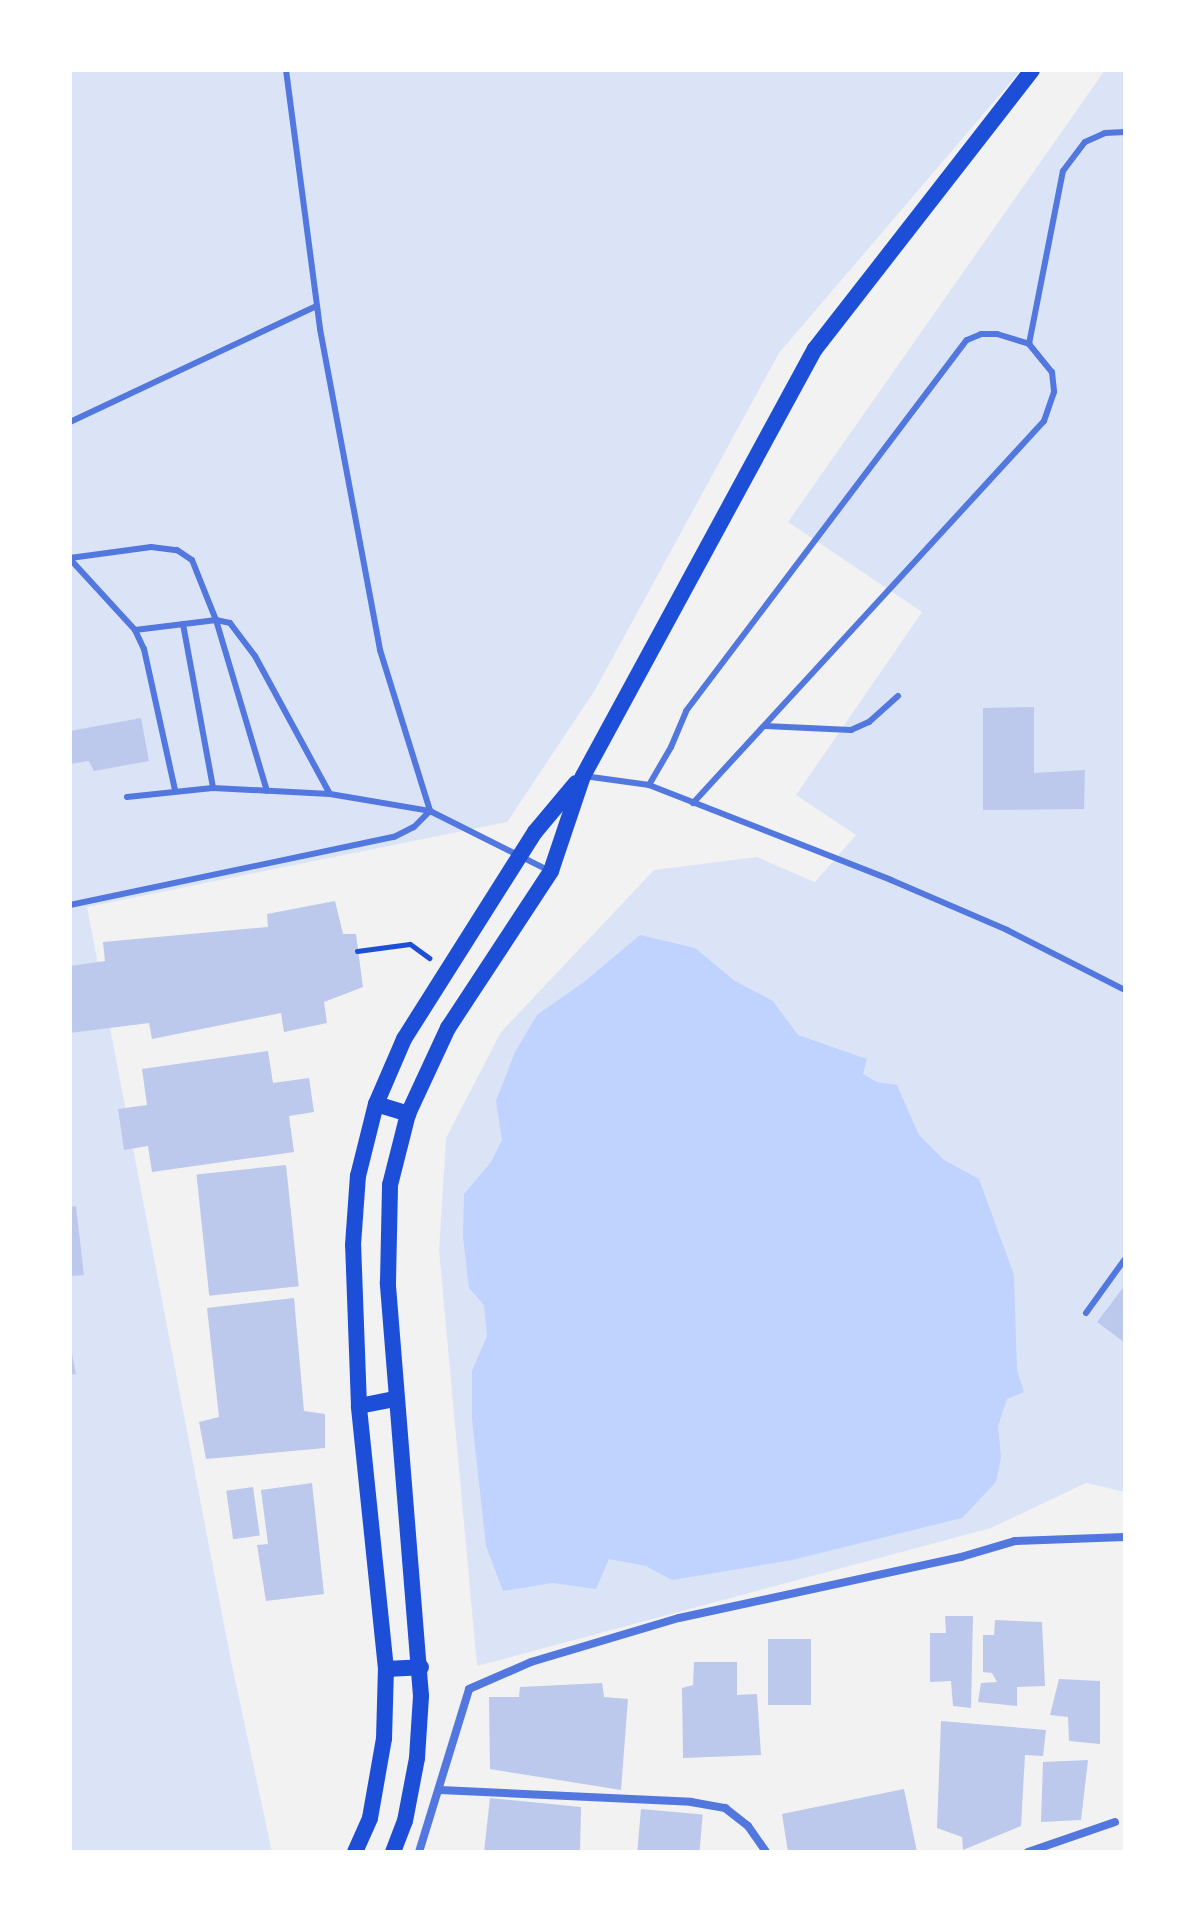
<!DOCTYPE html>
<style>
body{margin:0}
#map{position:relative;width:1195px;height:1922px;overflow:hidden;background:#f2f2f2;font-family:Manrope,sans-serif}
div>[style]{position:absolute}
.green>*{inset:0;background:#dbe4f7}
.water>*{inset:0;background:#bfd3fe}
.building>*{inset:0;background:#bdc9ec;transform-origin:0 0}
.path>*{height:5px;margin:-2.5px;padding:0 2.5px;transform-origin:2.5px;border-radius:2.5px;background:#1d4ed8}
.service>*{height:6px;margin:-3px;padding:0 3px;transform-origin:3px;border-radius:3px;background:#5277de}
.minor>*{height:8px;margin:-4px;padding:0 4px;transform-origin:4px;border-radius:4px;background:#5277de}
.secondary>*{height:16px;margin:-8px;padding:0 8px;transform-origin:8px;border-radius:8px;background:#1d4ed8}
span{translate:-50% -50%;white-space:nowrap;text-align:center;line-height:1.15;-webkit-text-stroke:6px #fff;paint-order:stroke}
.frame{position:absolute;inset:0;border:72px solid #fff;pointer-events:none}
</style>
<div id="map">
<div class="green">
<div style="clip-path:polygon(70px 70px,1021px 70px,779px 353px,595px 690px,507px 822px,87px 907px,230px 1656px,272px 1852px,70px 1852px)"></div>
<div style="clip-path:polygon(1105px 70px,1125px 70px,1125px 1492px,1086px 1483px,991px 1528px,477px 1666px,439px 1250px,446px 1138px,501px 1032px,654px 870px,757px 857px,815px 882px,856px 835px,796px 795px,922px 612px,788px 522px)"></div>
</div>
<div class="water">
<div style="clip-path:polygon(640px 935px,695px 948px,735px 981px,773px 1001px,798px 1035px,867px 1059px,863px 1074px,877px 1082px,897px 1085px,919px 1135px,944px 1160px,979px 1179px,1014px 1275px,1017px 1370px,1024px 1392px,1007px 1399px,998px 1426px,1001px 1458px,996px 1482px,962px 1518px,792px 1560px,672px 1580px,646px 1566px,609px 1559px,596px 1589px,552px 1583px,503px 1591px,486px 1546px,472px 1419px,472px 1371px,487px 1336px,484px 1305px,469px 1288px,463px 1237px,464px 1194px,491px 1162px,502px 1140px,496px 1101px,515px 1052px,537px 1015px,584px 982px)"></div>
</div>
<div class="building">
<div style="clip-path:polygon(1034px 707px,1034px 773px,1085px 770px,1084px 809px,983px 810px,983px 708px)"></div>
<div style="clip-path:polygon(141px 718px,149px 761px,94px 771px,89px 761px,70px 764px,70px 731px)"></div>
<div style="clip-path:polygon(335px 901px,343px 934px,356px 934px,363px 987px,324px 1002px,327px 1023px,284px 1032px,281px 1013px,152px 1039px,149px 1023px,70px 1033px,70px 966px,105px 961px,103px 942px,268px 927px,267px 914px)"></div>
<div style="clip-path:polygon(268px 1051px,273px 1083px,309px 1078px,314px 1112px,289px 1116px,294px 1152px,152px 1172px,148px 1146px,124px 1150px,118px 1109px,147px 1105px,142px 1069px)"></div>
<div style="left:286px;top:1165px;width:122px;height:90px;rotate:84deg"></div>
<div style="clip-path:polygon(76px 1206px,84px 1275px,70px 1276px,70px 1207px)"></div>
<div style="clip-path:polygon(1125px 1285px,1125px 1343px,1097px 1322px)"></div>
<div style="clip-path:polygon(294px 1298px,304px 1411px,325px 1414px,325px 1448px,206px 1459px,199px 1422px,219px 1417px,207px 1308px)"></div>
<div style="clip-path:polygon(70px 1343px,76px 1374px,70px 1375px)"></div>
<div style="clip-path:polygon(312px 1483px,324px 1594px,266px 1601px,257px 1545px,268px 1544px,261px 1490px)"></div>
<div style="left:253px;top:1487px;width:49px;height:27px;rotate:82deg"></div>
<div style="clip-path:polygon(945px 1616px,973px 1616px,971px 1708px,953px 1706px,951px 1681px,930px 1682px,930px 1633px,946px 1633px)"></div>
<div style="clip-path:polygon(995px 1620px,1042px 1622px,1045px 1686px,1017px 1687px,1017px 1706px,978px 1702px,981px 1683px,997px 1682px,992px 1673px,983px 1672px,983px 1635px,994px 1635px)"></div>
<div style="left:811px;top:1639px;width:66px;height:43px;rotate:90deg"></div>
<div style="clip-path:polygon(694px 1662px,737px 1662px,737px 1695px,757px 1694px,761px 1755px,683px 1758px,682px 1688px,693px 1685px)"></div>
<div style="clip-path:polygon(1059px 1679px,1100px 1681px,1100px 1744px,1069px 1741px,1068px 1717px,1050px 1715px)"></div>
<div style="clip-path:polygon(602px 1683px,604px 1697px,628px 1699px,621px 1790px,490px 1769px,489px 1697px,519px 1697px,520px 1687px)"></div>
<div style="clip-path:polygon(941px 1721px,1046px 1730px,1043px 1756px,1025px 1755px,1021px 1826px,963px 1850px,962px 1837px,937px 1828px)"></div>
<div style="clip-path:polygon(1088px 1760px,1081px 1820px,1041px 1822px,1043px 1762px)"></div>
<div style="clip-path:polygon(904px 1789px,917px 1852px,788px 1852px,782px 1814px)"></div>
<div style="clip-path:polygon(490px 1798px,581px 1807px,580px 1852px,484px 1852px)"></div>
<div style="left:641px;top:1809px;width:62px;height:43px;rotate:5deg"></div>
</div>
<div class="path">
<div style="left:357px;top:951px;width:53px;rotate:-7.5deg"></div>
<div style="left:410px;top:944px;width:24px;rotate:36deg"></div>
</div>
<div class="service">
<div style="left:286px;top:70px;width:261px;rotate:82.5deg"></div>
<div style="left:320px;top:329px;width:327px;rotate:79.4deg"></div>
<div style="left:380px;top:650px;width:169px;rotate:72.7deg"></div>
<div style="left:430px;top:811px;width:132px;rotate:26.6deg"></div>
<div style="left:1029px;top:344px;width:176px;rotate:-78.9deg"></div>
<div style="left:1063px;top:171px;width:36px;rotate:-53deg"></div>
<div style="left:1085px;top:142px;width:22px;rotate:-24deg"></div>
<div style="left:1105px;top:133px;width:20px;rotate:-3deg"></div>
<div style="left:70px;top:422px;width:273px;rotate:-25.2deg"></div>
<div style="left:70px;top:558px;width:82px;rotate:-7.7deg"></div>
<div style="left:151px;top:547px;width:26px;rotate:7deg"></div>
<div style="left:177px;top:550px;width:18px;rotate:34deg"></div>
<div style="left:192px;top:560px;width:65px;rotate:68.2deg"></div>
<div style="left:216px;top:620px;width:178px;rotate:73.4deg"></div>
<div style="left:70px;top:559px;width:96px;rotate:47.5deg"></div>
<div style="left:135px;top:630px;width:21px;rotate:65deg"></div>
<div style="left:144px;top:649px;width:144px;rotate:77.6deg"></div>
<div style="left:183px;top:624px;width:167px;rotate:79.6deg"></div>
<div style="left:135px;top:630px;width:82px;rotate:-7deg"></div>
<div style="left:216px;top:620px;width:14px;rotate:12deg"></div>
<div style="left:230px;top:623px;width:41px;rotate:52.9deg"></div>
<div style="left:255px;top:656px;width:157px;rotate:61.5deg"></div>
<div style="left:765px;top:726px;width:86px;rotate:2.7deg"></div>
<div style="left:851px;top:730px;width:20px;rotate:-24deg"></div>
<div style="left:869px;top:722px;width:39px;rotate:-42deg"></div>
<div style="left:584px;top:776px;width:66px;rotate:7.9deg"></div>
<div style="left:649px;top:785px;width:260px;rotate:21.4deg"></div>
<div style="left:891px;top:880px;width:126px;rotate:23.3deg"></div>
<div style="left:1007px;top:930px;width:132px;rotate:27deg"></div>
<div style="left:649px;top:785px;width:44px;rotate:-59.9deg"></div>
<div style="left:671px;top:747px;width:39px;rotate:-67deg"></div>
<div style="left:686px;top:711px;width:465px;rotate:-52.9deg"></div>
<div style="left:967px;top:340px;width:15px;rotate:-23deg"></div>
<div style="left:981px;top:334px;width:16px"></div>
<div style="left:997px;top:334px;width:34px;rotate:17deg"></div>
<div style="left:1029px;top:344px;width:36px;rotate:51deg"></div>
<div style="left:1052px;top:372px;width:20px;rotate:84deg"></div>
<div style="left:1054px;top:392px;width:31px;rotate:109deg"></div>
<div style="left:1044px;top:421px;width:519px;rotate:132.58deg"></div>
<div style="left:127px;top:797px;width:86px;rotate:-6deg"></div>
<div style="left:213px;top:788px;width:117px;rotate:2.9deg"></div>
<div style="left:330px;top:794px;width:101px;rotate:9.6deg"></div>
<div style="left:70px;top:905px;width:331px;rotate:-11.9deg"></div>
<div style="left:394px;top:837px;width:22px;rotate:-27deg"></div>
<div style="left:414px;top:827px;width:23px;rotate:-45deg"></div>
<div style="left:1086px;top:1313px;width:67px;rotate:-54.2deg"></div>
</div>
<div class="minor">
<div style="left:440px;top:1790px;width:251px;rotate:2.7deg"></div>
<div style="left:691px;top:1802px;width:35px;rotate:10deg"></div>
<div style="left:725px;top:1808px;width:29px;rotate:38deg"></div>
<div style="left:748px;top:1826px;width:32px;rotate:55deg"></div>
<div style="left:419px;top:1852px;width:170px;rotate:-72.9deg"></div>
<div style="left:469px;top:1689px;width:68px;rotate:-23.5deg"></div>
<div style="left:531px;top:1662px;width:154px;rotate:-16.6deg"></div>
<div style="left:679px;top:1618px;width:289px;rotate:-12.2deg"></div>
<div style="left:961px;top:1557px;width:56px;rotate:-16.5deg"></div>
<div style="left:1015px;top:1541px;width:110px;rotate:-2.1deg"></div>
<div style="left:1028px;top:1852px;width:92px;rotate:-19deg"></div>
</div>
<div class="secondary">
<div style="left:376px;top:1104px;width:34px;rotate:17deg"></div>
<div style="left:359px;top:1406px;width:37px;rotate:-11deg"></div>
<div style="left:386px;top:1669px;width:35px;rotate:-3deg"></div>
<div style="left:355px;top:1852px;width:37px;rotate:-66deg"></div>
<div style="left:370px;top:1818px;width:80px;rotate:-80deg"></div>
<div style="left:384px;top:1739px;width:70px;rotate:-88.4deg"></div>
<div style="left:386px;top:1669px;width:264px;rotate:-95.9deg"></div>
<div style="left:359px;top:1406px;width:161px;rotate:-92.1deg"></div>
<div style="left:353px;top:1245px;width:69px;rotate:-85.9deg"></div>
<div style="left:358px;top:1176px;width:74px;rotate:-76deg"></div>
<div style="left:376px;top:1104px;width:71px;rotate:-66.7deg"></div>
<div style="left:404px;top:1039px;width:245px;rotate:-57.7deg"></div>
<div style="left:535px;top:832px;width:64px;rotate:-50.1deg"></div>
<div style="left:393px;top:1852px;width:33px;rotate:-69deg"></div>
<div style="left:405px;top:1821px;width:64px;rotate:-79.2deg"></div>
<div style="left:417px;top:1758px;width:62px;rotate:-86.3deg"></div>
<div style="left:421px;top:1696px;width:415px;rotate:-94.6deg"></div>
<div style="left:388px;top:1282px;width:97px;rotate:-88.8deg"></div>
<div style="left:390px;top:1185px;width:73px;rotate:-75.8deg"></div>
<div style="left:408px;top:1114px;width:95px;rotate:-65.1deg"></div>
<div style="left:448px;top:1028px;width:188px;rotate:-56.7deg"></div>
<div style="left:551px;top:871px;width:100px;rotate:-71.4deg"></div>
<div style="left:583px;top:776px;width:486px;rotate:-61.5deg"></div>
<div style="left:815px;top:349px;width:353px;rotate:-52.1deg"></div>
</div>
<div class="frame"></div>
</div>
